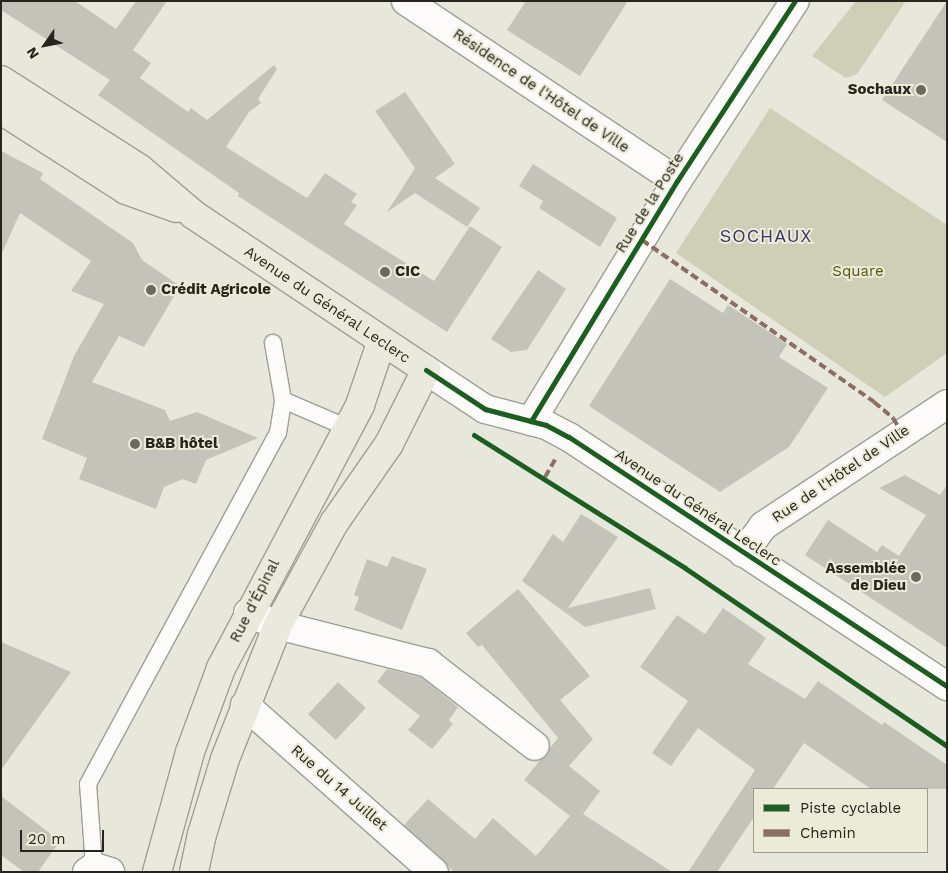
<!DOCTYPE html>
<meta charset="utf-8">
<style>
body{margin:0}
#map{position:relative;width:948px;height:873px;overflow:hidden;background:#e8e7dc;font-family:"Work Sans",sans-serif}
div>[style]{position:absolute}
.green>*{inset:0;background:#cfceb6}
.building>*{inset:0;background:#c4c3ba;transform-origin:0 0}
.roads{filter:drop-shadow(1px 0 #9f9e96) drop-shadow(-1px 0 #9f9e96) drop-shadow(0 1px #9f9e96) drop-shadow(0 -1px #9f9e96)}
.service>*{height:16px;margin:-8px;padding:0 8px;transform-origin:8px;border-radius:8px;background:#fcfbfa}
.minor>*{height:28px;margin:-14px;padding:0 14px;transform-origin:14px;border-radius:14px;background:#fcfbfa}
.primary>*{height:28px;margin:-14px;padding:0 14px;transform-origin:14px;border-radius:14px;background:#eae9dd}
.quiet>*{height:4px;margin-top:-2px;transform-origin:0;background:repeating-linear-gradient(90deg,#8d6e63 0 8px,transparent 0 12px)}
.cycleway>*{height:5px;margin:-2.5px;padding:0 2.5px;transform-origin:2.5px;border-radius:2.5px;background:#1b5e20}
.dots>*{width:14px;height:14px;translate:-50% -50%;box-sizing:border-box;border:2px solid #ecebd8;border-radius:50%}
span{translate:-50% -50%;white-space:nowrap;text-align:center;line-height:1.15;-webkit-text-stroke:4px #ecebd8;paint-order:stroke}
.poi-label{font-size:15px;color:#26251e;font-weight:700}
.right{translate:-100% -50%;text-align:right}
.left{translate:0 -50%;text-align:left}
.street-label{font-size:15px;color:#26251e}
.park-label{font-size:15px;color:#59540f}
.quarter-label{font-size:18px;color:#39326e;letter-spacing:1px}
.frame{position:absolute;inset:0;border:2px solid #26251e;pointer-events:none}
.legend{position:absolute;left:753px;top:788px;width:175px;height:65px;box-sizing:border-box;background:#ecebd8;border:1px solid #9d9c8e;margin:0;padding:6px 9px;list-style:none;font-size:15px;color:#26251e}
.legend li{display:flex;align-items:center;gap:10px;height:25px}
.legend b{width:25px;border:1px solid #9d9c8e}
.north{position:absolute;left:20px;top:20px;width:50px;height:50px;-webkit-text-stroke:4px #ecebd8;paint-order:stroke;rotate:237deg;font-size:14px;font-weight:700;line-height:20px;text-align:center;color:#26251e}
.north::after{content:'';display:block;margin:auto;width:18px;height:22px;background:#26251e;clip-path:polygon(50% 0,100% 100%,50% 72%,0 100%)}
.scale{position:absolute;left:20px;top:830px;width:84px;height:22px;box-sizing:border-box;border:2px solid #26251e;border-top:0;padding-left:6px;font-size:15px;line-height:18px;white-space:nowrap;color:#26251e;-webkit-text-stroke:4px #ecebd8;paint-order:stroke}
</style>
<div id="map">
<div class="green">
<div style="clip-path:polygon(856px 1px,906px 1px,857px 74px,846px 78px,812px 56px)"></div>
<div style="clip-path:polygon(770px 108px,947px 225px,947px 353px,885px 397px,676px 253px)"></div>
</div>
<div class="building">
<div style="clip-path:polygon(1px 1px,75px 1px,116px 29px,136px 1px,167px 1px,133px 50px,151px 63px,140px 78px,188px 112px,191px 108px,207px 120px,274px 65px,277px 69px,258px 99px,261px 103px,249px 112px,226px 147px,307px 198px,325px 173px,357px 194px,351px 202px,357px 205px,344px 224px,434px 281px,470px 226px,502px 247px,447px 332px,238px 196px,239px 193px,98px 95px,110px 80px,1px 10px)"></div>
<div style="clip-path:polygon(526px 1px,628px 1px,580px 76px,507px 30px)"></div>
<div style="clip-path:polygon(947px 1px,947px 142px,882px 100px)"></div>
<div style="clip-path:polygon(405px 92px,455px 164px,435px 178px,480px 208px,467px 227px,415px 193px,387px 212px,415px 168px,375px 111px)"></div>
<div style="clip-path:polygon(1px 151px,43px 173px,40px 179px,133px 243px,142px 260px,180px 286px,144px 347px,119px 336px,92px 382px,165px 410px,170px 421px,197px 412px,258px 438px,206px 460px,196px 484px,183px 479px,164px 487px,156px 509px,79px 479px,87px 458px,42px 439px,74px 356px,104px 304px,71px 291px,91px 261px,20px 213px,1px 255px)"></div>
<div style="clip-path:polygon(533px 164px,617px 218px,600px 247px,539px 208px,543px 201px,519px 186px)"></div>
<div style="clip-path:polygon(538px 270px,566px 289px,527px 350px,511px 352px,491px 339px)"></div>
<div style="clip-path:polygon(670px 279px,723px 313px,728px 305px,787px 344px,779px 357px,828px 388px,789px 447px,720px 492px,589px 406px)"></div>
<div style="clip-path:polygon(905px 475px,940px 495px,947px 485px,947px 648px,805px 555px,828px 520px,877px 552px,882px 545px,899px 556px,926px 515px,879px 488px)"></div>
<div style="clip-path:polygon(581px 514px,618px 537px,568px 608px,650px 588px,656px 609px,585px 627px,522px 581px,553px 534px,563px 542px)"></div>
<div style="clip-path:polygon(392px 556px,427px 569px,402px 630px,354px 610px,359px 597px,354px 595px,367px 559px,387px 567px)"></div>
<div style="clip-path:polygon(518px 589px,590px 676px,560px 700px,593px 739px,569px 766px,600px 791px,583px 814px,672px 872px,454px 872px,404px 825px,428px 799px,475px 839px,493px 818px,536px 856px,570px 816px,524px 780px,558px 738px,482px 645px,478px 647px,466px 633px)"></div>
<div style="clip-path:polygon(723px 608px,766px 638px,748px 664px,805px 699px,818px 681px,882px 725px,884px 722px,947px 765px,947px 789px,871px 789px,804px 743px,773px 789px,754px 789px,754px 817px,717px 872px,688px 872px,755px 770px,698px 728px,671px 766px,652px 753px,688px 701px,640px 667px,677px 615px,705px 634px)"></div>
<div style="clip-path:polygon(1px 642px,71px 672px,1px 770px)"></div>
<div style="clip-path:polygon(387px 669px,421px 677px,458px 707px,449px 720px,453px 724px,432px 749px,408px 730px,420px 716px,377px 682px)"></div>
<div style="left:338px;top:682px;width:38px;height:44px;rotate:43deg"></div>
<div style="clip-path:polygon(1px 796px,60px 841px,38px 872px,24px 872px,1px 855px)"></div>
</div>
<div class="roads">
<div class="service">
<div style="left:283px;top:400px;width:71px;rotate:23.3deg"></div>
<div style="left:94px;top:867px;width:83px;rotate:-94.1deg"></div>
<div style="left:88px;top:784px;width:399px;rotate:-61.6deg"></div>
<div style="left:278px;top:433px;width:33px;rotate:-81deg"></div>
<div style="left:283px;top:400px;width:58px;rotate:-100deg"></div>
</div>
<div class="minor">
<div style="left:406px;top:1px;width:325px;rotate:33.6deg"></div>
<div style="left:426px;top:370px;width:71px;rotate:33.5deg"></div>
<div style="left:485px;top:409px;width:63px;rotate:14.7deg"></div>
<div style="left:546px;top:425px;width:26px;rotate:28deg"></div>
<div style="left:569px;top:437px;width:453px;rotate:33.4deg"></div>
<div style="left:531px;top:421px;width:281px;rotate:-58.7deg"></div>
<div style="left:677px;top:181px;width:215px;rotate:-56.8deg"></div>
<div style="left:743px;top:553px;width:34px;rotate:-53deg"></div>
<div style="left:763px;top:526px;width:221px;rotate:-33.5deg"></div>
<div style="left:248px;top:613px;width:32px;rotate:22deg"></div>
<div style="left:278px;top:625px;width:155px;rotate:14.2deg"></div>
<div style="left:428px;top:663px;width:135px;rotate:37.8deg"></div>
<div style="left:245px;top:705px;width:252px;rotate:41.5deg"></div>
<div style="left:87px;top:872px;width:9px;rotate:-36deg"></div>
<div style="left:94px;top:867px;width:17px;rotate:17deg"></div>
</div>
<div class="primary">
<div style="left:1px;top:80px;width:165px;rotate:32.6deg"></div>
<div style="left:140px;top:169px;width:71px;rotate:40.4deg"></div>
<div style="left:194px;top:215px;width:279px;rotate:33.7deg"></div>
<div style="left:426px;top:370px;width:83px;rotate:116.6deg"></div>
<div style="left:389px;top:444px;width:96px;rotate:124.8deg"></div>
<div style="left:334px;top:523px;width:116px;rotate:118.8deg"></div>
<div style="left:278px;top:625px;width:144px;rotate:111.6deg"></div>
<div style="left:225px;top:759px;width:78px;rotate:107deg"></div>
<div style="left:202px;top:834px;width:39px;rotate:102deg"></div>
<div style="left:1px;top:110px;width:148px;rotate:32.6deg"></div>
<div style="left:126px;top:190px;width:53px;rotate:19.8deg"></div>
<div style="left:157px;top:872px;width:124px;rotate:-74.6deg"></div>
<div style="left:190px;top:752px;width:90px;rotate:-69.7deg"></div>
<div style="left:221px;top:668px;width:297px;rotate:-62.1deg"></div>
<div style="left:360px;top:405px;width:65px;rotate:-71.3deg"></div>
</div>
</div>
<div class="quiet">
<div style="left:642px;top:240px;width:283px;rotate:34.9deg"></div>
<div style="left:874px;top:402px;width:25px;rotate:40deg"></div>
<div style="left:893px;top:418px;width:17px;rotate:59deg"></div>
<div style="left:545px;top:477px;width:22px;rotate:-60deg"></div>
</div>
<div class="cycleway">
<div style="left:426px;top:370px;width:71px;rotate:33.5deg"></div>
<div style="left:485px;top:409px;width:63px;rotate:14.7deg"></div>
<div style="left:546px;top:425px;width:26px;rotate:28deg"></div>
<div style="left:569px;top:437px;width:453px;rotate:33.4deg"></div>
<div style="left:531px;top:421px;width:281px;rotate:-58.7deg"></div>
<div style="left:677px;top:181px;width:215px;rotate:-56.8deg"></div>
<div style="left:474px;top:435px;width:249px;rotate:32.2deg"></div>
<div style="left:685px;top:568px;width:317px;rotate:34.2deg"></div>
</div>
<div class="dots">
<div style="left:921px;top:90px;background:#6a6960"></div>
<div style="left:385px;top:272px;background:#6a6960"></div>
<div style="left:151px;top:290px;background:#6a6960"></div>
<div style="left:135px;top:444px;background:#6a6960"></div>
<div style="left:916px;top:577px;background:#6a6960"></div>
</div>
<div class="poi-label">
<span class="right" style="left:911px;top:90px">Sochaux</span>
<span class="left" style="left:395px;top:272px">CIC</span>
<span class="left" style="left:161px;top:290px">Crédit Agricole</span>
<span class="left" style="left:145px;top:444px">B&amp;B hôtel</span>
<span class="right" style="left:906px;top:577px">Assemblée<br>de Dieu</span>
</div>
<div class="street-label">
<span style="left:541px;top:91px;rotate:34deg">Résidence de l'Hôtel de Ville</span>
<span style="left:650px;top:203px;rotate:-58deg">Rue de la Poste</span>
<span style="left:327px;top:305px;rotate:34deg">Avenue du Général Leclerc</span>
<span style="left:841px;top:474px;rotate:-34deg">Rue de l'Hôtel de Ville</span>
<span style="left:698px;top:508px;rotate:34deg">Avenue du Général Leclerc</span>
<span style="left:255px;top:601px;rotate:-63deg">Rue d'Épinal</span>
<span style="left:339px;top:788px;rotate:41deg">Rue du 14 Juillet</span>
</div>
<div class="park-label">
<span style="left:858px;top:272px">Square</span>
</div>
<div class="quarter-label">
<span style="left:766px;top:236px">SOCHAUX</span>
</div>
<div class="frame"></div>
<ul class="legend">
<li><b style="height:6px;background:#1b5e20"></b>Piste cyclable</li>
<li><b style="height:6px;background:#8d6e63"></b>Chemin</li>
</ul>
<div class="north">N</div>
<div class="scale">20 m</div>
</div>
